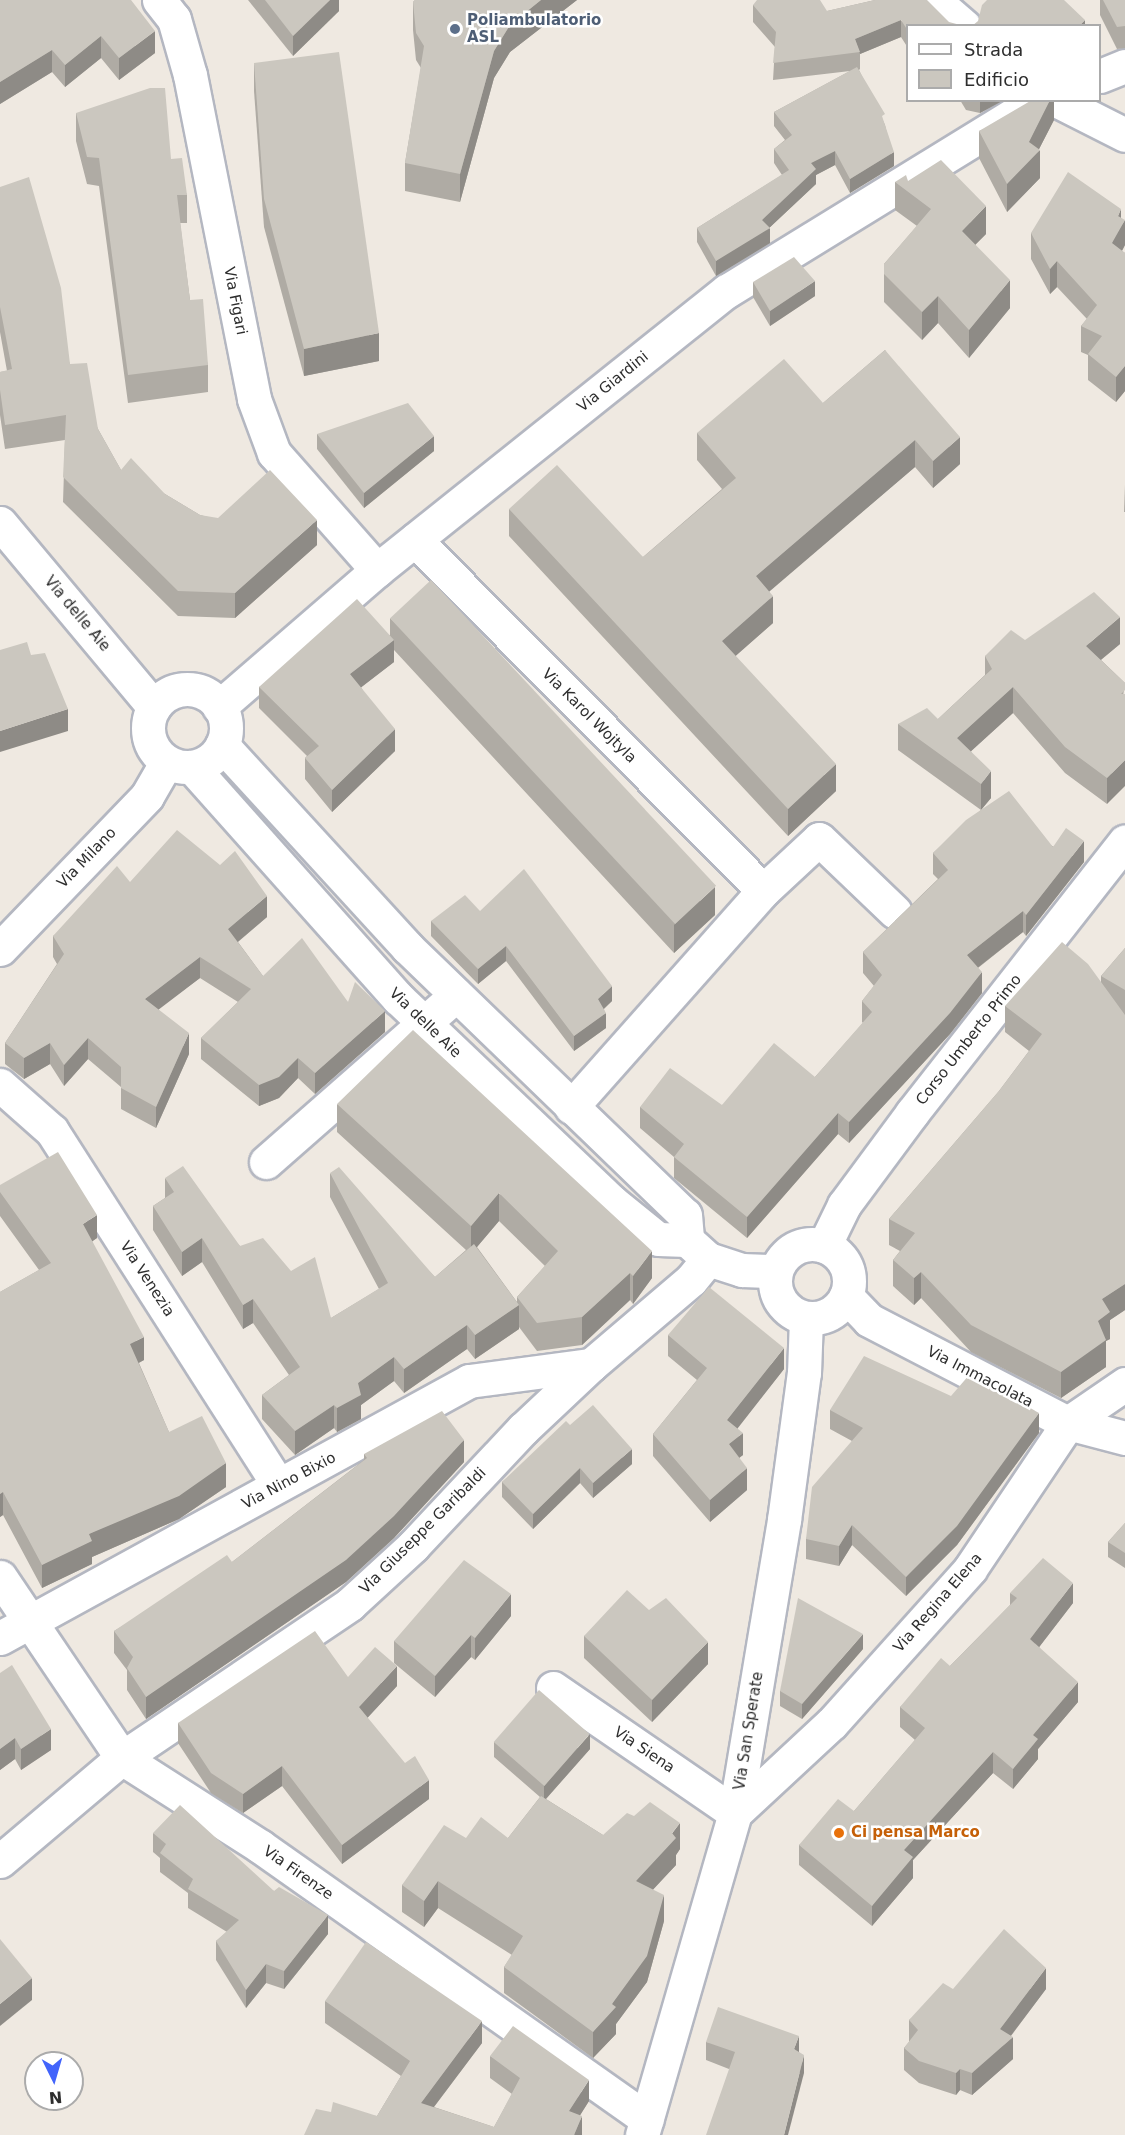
<!DOCTYPE html>
<style>
body{margin:0}
#map{position:relative;width:1125px;height:2135px;overflow:hidden;background:#efe9e1;font-family:"DejaVu Sans",sans-serif}
div>[style]{position:absolute}
.roads{filter:drop-shadow(2px 0 #b4b7c1) drop-shadow(-2px 0 #b4b7c1) drop-shadow(0 2px #b4b7c1) drop-shadow(0 -2px #b4b7c1)}
.street>*{height:33px;margin:-16.5px;padding:0 16.5px;transform-origin:16.5px;border-radius:16.5px;background:#fff}
.secondary>*{height:33px;margin:-16.5px;padding:0 16.5px;transform-origin:16.5px;border-radius:16.5px;background:#fff}
.secondary>.ring{margin:-16.5px;padding:0;box-sizing:content-box;background:none;border:33px solid #fff;border-radius:50%}
.wall>*{inset:0;background:#afaba4}
.shaded-wall>*{inset:0;background:#8e8b86}
.building>*{inset:0;background:#cbc7bf;transform-origin:0 0}
.dots>*{width:16px;height:16px;translate:-50% -50%;box-sizing:border-box;border:3px solid #fff;border-radius:50%}
span{translate:-50% -50%;white-space:nowrap;text-align:center;line-height:1.15;-webkit-text-stroke:5px #fff;paint-order:stroke}
.service-label{font-size:15px;color:#4e5e75;font-weight:700}
.left{translate:0 -50%;text-align:left}
.street-label{font-size:15px;color:#2e2e2e}
.food-label{font-size:15px;color:#c56008;font-weight:700}
.legend{position:absolute;left:906px;top:24px;width:195px;height:78px;box-sizing:border-box;background:#fff;border:2px solid #ababab;margin:0;padding:8px 10px;list-style:none;font-size:18px;color:#2e2e2e}
.legend li{display:flex;align-items:center;gap:12px;height:30px}
.legend b{width:30px;border:2px solid #ababab}
.north{position:absolute;left:24px;top:2051px;width:60px;height:60px;box-sizing:border-box;background:#fff;border:2px solid #ababab;border-radius:50%;rotate:175deg;font-size:16px;font-weight:700;line-height:24px;text-align:center;color:#2e2e2e}
.north::after{content:'';display:block;margin:auto;width:21px;height:27px;background:#4264fb;clip-path:polygon(50% 0,100% 100%,50% 72%,0 100%)}
</style>
<div id="map">
<div class="roads">
<div class="street">
<div style="left:159px;top:0;width:24px;rotate:52deg"></div>
<div style="left:174px;top:19px;width:58px;rotate:74.1deg"></div>
<div style="left:190px;top:75px;width:330px;rotate:78.8deg"></div>
<div style="left:254px;top:399px;width:58px;rotate:69.7deg"></div>
<div style="left:274px;top:453px;width:156px;rotate:48.6deg"></div>
<div style="left:934px;top:0;width:40px;rotate:41deg"></div>
<div style="left:1100px;top:76px;width:27px;rotate:-22deg"></div>
<div style="left:1056px;top:100px;width:77px;rotate:26.9deg"></div>
<div style="left:415px;top:540px;width:494px;rotate:45.2deg"></div>
<div style="left:763px;top:891px;width:289px;rotate:131.6deg"></div>
<div style="left:219px;top:707px;width:209px;rotate:-40.9deg"></div>
<div style="left:377px;top:570px;width:448px;rotate:-38.6deg"></div>
<div style="left:727px;top:291px;width:365px;rotate:-31.6deg"></div>
<div style="left:763px;top:891px;width:76px;rotate:-42.9deg"></div>
<div style="left:819px;top:839px;width:105px;rotate:43.8deg"></div>
<div style="left:0;top:949px;width:212px;rotate:-46.1deg"></div>
<div style="left:147px;top:796px;width:39px;rotate:-60deg"></div>
<div style="left:0;top:1085px;width:69px;rotate:41.5deg"></div>
<div style="left:52px;top:1131px;width:420px;rotate:57.4deg"></div>
<div style="left:266px;top:1162px;width:253px;rotate:-41.3deg"></div>
<div style="left:846px;top:1296px;width:33px;rotate:46deg"></div>
<div style="left:869px;top:1320px;width:224px;rotate:27.4deg"></div>
<div style="left:1068px;top:1423px;width:59px;rotate:14.7deg"></div>
<div style="left:0;top:1577px;width:218px;rotate:56deg"></div>
<div style="left:122px;top:1758px;width:165px;rotate:32.6deg"></div>
<div style="left:261px;top:1847px;width:472px;rotate:35.2deg"></div>
<div style="left:0;top:1638px;width:535px;rotate:-28.72deg"></div>
<div style="left:469px;top:1381px;width:123px;rotate:-7.5deg"></div>
<div style="left:553px;top:1688px;width:221px;rotate:34.5deg"></div>
<div style="left:735px;top:1813px;width:132px;rotate:-42.9deg"></div>
<div style="left:832px;top:1723px;width:207px;rotate:-48.1deg"></div>
<div style="left:970px;top:1569px;width:176px;rotate:-56.1deg"></div>
<div style="left:1068px;top:1423px;width:69px;rotate:-34.4deg"></div>
<div style="left:0;top:1861px;width:160px;rotate:-40.2deg"></div>
<div style="left:122px;top:1758px;width:275px;rotate:-34deg"></div>
<div style="left:350px;top:1604px;width:86px;rotate:-42.6deg"></div>
<div style="left:413px;top:1546px;width:161px;rotate:-46.8deg"></div>
<div style="left:523px;top:1429px;width:93px;rotate:-43.3deg"></div>
<div style="left:591px;top:1365px;width:131px;rotate:-40.4deg"></div>
<div style="left:691px;top:1280px;width:27px;rotate:-51deg"></div>
</div>
<div class="secondary">
<div style="left:0;top:523px;width:240px;rotate:50.1deg"></div>
<div class="ring" style="left:148px;top:689px;width:45px;height:45px"></div>
<div style="left:222px;top:745px;width:274px;rotate:47.5deg"></div>
<div style="left:407px;top:947px;width:386px;rotate:44deg"></div>
<div style="left:685px;top:1215px;width:25px;rotate:85deg"></div>
<div style="left:192px;top:767px;width:310px;rotate:48.3deg"></div>
<div style="left:398px;top:998px;width:294px;rotate:43.6deg"></div>
<div style="left:611px;top:1201px;width:60px;rotate:39deg"></div>
<div style="left:658px;top:1239px;width:29px;rotate:2deg"></div>
<div style="left:687px;top:1240px;width:28px;rotate:42deg"></div>
<div style="left:708px;top:1259px;width:36px;rotate:18deg"></div>
<div style="left:742px;top:1270px;width:33px;rotate:2deg"></div>
<div class="ring" style="left:775px;top:1244px;width:41px;height:41px"></div>
<div style="left:824px;top:1246px;width:46px;rotate:-64deg"></div>
<div style="left:844px;top:1205px;width:114px;rotate:-53.5deg"></div>
<div style="left:912px;top:1113px;width:345px;rotate:-51.9deg"></div>
<div style="left:642px;top:2135px;width:335px;rotate:-73.9deg"></div>
<div style="left:735px;top:1813px;width:297px;rotate:-80.5deg"></div>
<div style="left:784px;top:1520px;width:148px;rotate:-82.3deg"></div>
<div style="left:804px;top:1373px;width:55px;rotate:-87.9deg"></div>
</div>
</div>
<div class="wall">
<div style="clip-path:polygon(0 0,155px 53px,119px 80px,101px 58px,65px 87px,52px 72px,0 104px)"></div>
<div style="clip-path:polygon(248px 0,339px 0,339px 11px,293px 56px)"></div>
<div style="clip-path:polygon(415px 0,577px 0,510px 52px,494px 78px,460px 202px,405px 191px,405px 163px,421px 68px,416px 60px,413px 30px,413px 2px)"></div>
<div style="clip-path:polygon(875px 0,908px 26px,908px 48px,901px 37px,860px 54px,860px 69px,859px 70px,885px 125px,894px 166px,850px 193px,835px 165px,816px 175px,816px 184px,769px 228px,770px 243px,716px 276px,697px 242px,697px 228px,782px 175px,774px 163px,774px 149px,785px 140px,774px 126px,774px 112px,850px 71px,773px 80px,775px 47px,753px 22px,753px 5px,827px 11px)"></div>
<div style="clip-path:polygon(1100px 0,1125px 0,1125px 48px,1117px 49px,1100px 15px)"></div>
<div style="clip-path:polygon(254px 63px,379px 361px,304px 376px,264px 227px,254px 91px)"></div>
<div style="clip-path:polygon(960px 100px,1004px 100px,980px 113px,966px 110px)"></div>
<div style="clip-path:polygon(1054px 100px,1054px 120px,1039px 149px,1040px 178px,1007px 212px,979px 158px,979px 131px)"></div>
<div style="clip-path:polygon(76px 113px,171px 159px,187px 195px,187px 223px,180px 223px,190px 300px,208px 365px,208px 392px,128px 403px,99px 186px,87px 184px,76px 141px)"></div>
<div style="clip-path:polygon(908px 181px,986px 234px,975px 245px,1010px 308px,969px 358px,938px 323px,922px 340px,884px 302px,884px 264px,917px 226px,895px 210px,895px 182px)"></div>
<div style="clip-path:polygon(0 187px,70px 364px,98px 429px,121px 470px,165px 494px,200px 515px,317px 545px,235px 618px,178px 616px,63px 502px,65px 440px,5px 449px,0 415px,0 372px,7px 371px,0 332px)"></div>
<div style="clip-path:polygon(1121px 218px,1125px 245px,1122px 251px,1125px 253px,1125px 391px,1116px 402px,1088px 380px,1088px 355px,1081px 352px,1081px 326px,1087px 319px,1057px 287px,1050px 294px,1031px 259px,1031px 233px)"></div>
<div style="clip-path:polygon(753px 282px,815px 296px,770px 326px,753px 297px)"></div>
<div style="clip-path:polygon(885px 350px,960px 464px,933px 488px,915px 467px,769px 591px,773px 623px,735px 656px,836px 791px,788px 836px,509px 536px,509px 509px,643px 557px,722px 489px,697px 460px,697px 433px,823px 403px)"></div>
<div style="clip-path:polygon(317px 434px,434px 451px,364px 508px,317px 449px)"></div>
<div style="clip-path:polygon(1125px 485px,1125px 512px,1124px 512px)"></div>
<div style="clip-path:polygon(390px 618px,715px 915px,674px 953px,394px 650px,394px 662px,361px 687px,395px 751px,332px 812px,305px 779px,305px 758px,307px 756px,259px 708px,259px 687px,390px 635px)"></div>
<div style="clip-path:polygon(1025px 640px,1120px 644px,1101px 660px,1125px 683px,1107px 804px,1065px 773px,1013px 713px,971px 751px,991px 798px,981px 810px,1084px 862px,1026px 936px,1023px 932px,978px 968px,982px 993px,950px 1034px,849px 1143px,838px 1134px,747px 1238px,674px 1178px,674px 1157px,640px 1128px,640px 1107px,722px 1105px,815px 1077px,863px 1023px,862px 1022px,862px 1001px,874px 986px,863px 973px,863px 952px,938px 879px,933px 874px,933px 853px,981px 810px,898px 750px,898px 724px,938px 719px,985px 675px,985px 656px)"></div>
<div style="clip-path:polygon(130px 882px,267px 917px,238px 942px,263px 976px,348px 1002px,385px 1032px,315px 1094px,298px 1078px,279px 1098px,259px 1106px,201px 1059px,201px 1038px,238px 1002px,200px 978px,158px 1009px,189px 1054px,156px 1128px,121px 1109px,121px 1087px,88px 1059px,64px 1086px,50px 1064px,24px 1079px,5px 1064px,5px 1043px,57px 964px,53px 957px,53px 936px)"></div>
<div style="clip-path:polygon(480px 911px,612px 1001px,604px 1009px,606px 1028px,574px 1051px,506px 961px,478px 984px,431px 936px,431px 921px)"></div>
<div style="clip-path:polygon(1125px 948px,1125px 1310px,1110px 1320px,1110px 1339px,1106px 1341px,1106px 1367px,1061px 1398px,971px 1352px,921px 1298px,914px 1305px,893px 1286px,893px 1260px,900px 1251px,889px 1245px,889px 1219px,999px 1091px,1029px 1051px,1005px 1032px,1005px 1006px,1101px 982px,1101px 976px)"></div>
<div style="clip-path:polygon(evenodd,337px 1104px,652px 1278px,633px 1304px,630px 1300px,582px 1345px,537px 1351px,519px 1327px,519px 1329px,475px 1359px,467px 1349px,404px 1393px,394px 1381px,361px 1405px,361px 1419px,337px 1432px,334px 1428px,295px 1455px,262px 1419px,262px 1395px,289px 1375px,253px 1323px,243px 1329px,202px 1262px,182px 1276px,153px 1230px,153px 1206px,165px 1198px,165px 1178px,240px 1246px,331px 1318px,379px 1289px,330px 1197px,330px 1173px,435px 1277px,466px 1250px,337px 1132px,337px 1104px,499px 1221px,545px 1266px,517px 1297px,517px 1302px,477px 1247px,499px 1221px)"></div>
<div style="clip-path:polygon(0 1185px,97px 1238px,92px 1241px,144px 1360px,139px 1363px,169px 1432px,226px 1487px,179px 1519px,92px 1557px,92px 1564px,42px 1588px,3px 1515px,0 1517px,0 1292px,39px 1270px,0 1216px)"></div>
<div style="clip-path:polygon(668px 1335px,784px 1369px,737px 1428px,743px 1455px,739px 1457px,747px 1490px,710px 1522px,653px 1456px,653px 1434px,697px 1380px,668px 1356px)"></div>
<div style="clip-path:polygon(951px 1396px,1039px 1433px,957px 1545px,906px 1596px,852px 1545px,839px 1566px,806px 1559px,806px 1539px,852px 1441px,830px 1429px,830px 1410px)"></div>
<div style="clip-path:polygon(570px 1425px,632px 1464px,593px 1498px,580px 1483px,533px 1529px,502px 1497px,502px 1482px)"></div>
<div style="clip-path:polygon(364px 1454px,464px 1462px,394px 1538px,346px 1582px,146px 1719px,127px 1690px,127px 1670px,114px 1653px,114px 1631px,232px 1562px,364px 1460px)"></div>
<div style="clip-path:polygon(1125px 1523px,1125px 1568px,1108px 1557px,1108px 1542px)"></div>
<div style="clip-path:polygon(1010px 1593px,1073px 1603px,1039px 1647px,1078px 1702px,1038px 1749px,1038px 1759px,1013px 1789px,993px 1773px,913px 1860px,913px 1878px,872px 1926px,799px 1865px,799px 1845px,854px 1811px,915px 1740px,900px 1727px,900px 1707px,950px 1666px,1010px 1605px)"></div>
<div style="clip-path:polygon(649px 1610px,708px 1664px,652px 1722px,584px 1658px,584px 1636px)"></div>
<div style="clip-path:polygon(511px 1616px,475px 1660px,471px 1657px,435px 1697px,394px 1663px,394px 1641px)"></div>
<div style="clip-path:polygon(863px 1649px,802px 1719px,780px 1706px,780px 1691px)"></div>
<div style="clip-path:polygon(0 1673px,51px 1750px,21px 1770px,15px 1759px,0 1770px)"></div>
<div style="clip-path:polygon(348px 1677px,397px 1686px,367px 1718px,429px 1799px,342px 1864px,282px 1786px,243px 1813px,211px 1793px,178px 1743px,178px 1723px)"></div>
<div style="clip-path:polygon(494px 1742px,590px 1749px,546px 1799px,603px 1835px,680px 1849px,676px 1855px,676px 1865px,653px 1889px,664px 1921px,647px 1982px,616px 2024px,616px 2034px,593px 2058px,504px 1993px,504px 1967px,512px 1955px,438px 1908px,424px 1927px,402px 1912px,402px 1885px,466px 1838px,508px 1838px,540px 1797px,494px 1757px)"></div>
<div style="clip-path:polygon(153px 1833px,274px 1891px,328px 1934px,284px 1989px,266px 1983px,246px 2008px,216px 1960px,216px 1941px,227px 1932px,188px 1908px,188px 1893px,160px 1872px,160px 1858px,153px 1852px)"></div>
<div style="clip-path:polygon(953px 1989px,1046px 1989px,1011px 2036px,1013px 2059px,972px 2095px,960px 2090px,956px 2095px,919px 2083px,904px 2070px,904px 2048px,909px 2042px,909px 2020px)"></div>
<div style="clip-path:polygon(325px 2001px,482px 2043px,434px 2107px,494px 2127px,512px 2094px,490px 2078px,490px 2056px,589px 2101px,580px 2115px,582px 2135px,331px 2112px,377px 2116px,401px 2076px,325px 2023px)"></div>
<div style="clip-path:polygon(706px 2042px,799px 2052px,804px 2073px,729px 2069px,706px 2060px)"></div>
</div>
<div class="shaded-wall">
<div style="clip-path:polygon(330px 0,339px 0,339px 11px,293px 56px,293px 36px)"></div>
<div style="clip-path:polygon(541px 0,577px 0,510px 52px,494px 78px,460px 202px,460px 174px,494px 51px,510px 25px)"></div>
<div style="clip-path:polygon(901px 20px,901px 37px,860px 54px,855px 39px)"></div>
<div style="clip-path:polygon(1085px 20px,1085px 26px,1079px 26px)"></div>
<div style="clip-path:polygon(155px 31px,155px 53px,119px 80px,119px 58px)"></div>
<div style="clip-path:polygon(101px 36px,101px 58px,65px 87px,65px 65px)"></div>
<div style="clip-path:polygon(52px 50px,52px 72px,0 104px,0 82px)"></div>
<div style="clip-path:polygon(980px 100px,1004px 100px,980px 113px)"></div>
<div style="clip-path:polygon(1050px 100px,1054px 100px,1054px 120px,1037px 153px,1040px 150px,1040px 178px,1007px 212px,1007px 184px)"></div>
<div style="clip-path:polygon(835px 151px,835px 165px,816px 175px,816px 184px,766px 231px,770px 228px,770px 243px,716px 276px,716px 261px,762px 220px,811px 163px)"></div>
<div style="clip-path:polygon(894px 152px,894px 166px,850px 193px,850px 179px)"></div>
<div style="clip-path:polygon(986px 206px,986px 234px,962px 258px,962px 231px)"></div>
<div style="clip-path:polygon(1121px 209px,1121px 226px,1125px 220px,1125px 245px,1112px 269px,1112px 243px,1118px 216px)"></div>
<div style="clip-path:polygon(1057px 261px,1057px 287px,1050px 294px,1050px 269px)"></div>
<div style="clip-path:polygon(1010px 280px,1010px 308px,969px 358px,969px 330px)"></div>
<div style="clip-path:polygon(815px 281px,815px 296px,770px 326px,770px 311px)"></div>
<div style="clip-path:polygon(938px 296px,938px 323px,922px 340px,922px 312px)"></div>
<div style="clip-path:polygon(379px 333px,379px 361px,304px 376px,304px 349px)"></div>
<div style="clip-path:polygon(1125px 366px,1125px 391px,1116px 402px,1116px 377px)"></div>
<div style="clip-path:polygon(434px 436px,434px 451px,364px 508px,364px 493px)"></div>
<div style="clip-path:polygon(960px 437px,960px 464px,933px 488px,933px 461px)"></div>
<div style="clip-path:polygon(915px 440px,915px 467px,756px 603px,756px 576px)"></div>
<div style="clip-path:polygon(317px 520px,317px 545px,235px 618px,235px 593px)"></div>
<div style="clip-path:polygon(773px 596px,773px 623px,722px 668px,722px 641px)"></div>
<div style="clip-path:polygon(1120px 617px,1120px 644px,1086px 672px,1086px 646px)"></div>
<div style="clip-path:polygon(394px 640px,394px 662px,350px 696px,350px 674px)"></div>
<div style="clip-path:polygon(1013px 687px,1013px 713px,957px 764px,957px 738px)"></div>
<div style="clip-path:polygon(68px 709px,68px 731px,0 752px,0 731px)"></div>
<div style="clip-path:polygon(395px 729px,395px 751px,332px 812px,332px 790px)"></div>
<div style="clip-path:polygon(1125px 760px,1125px 786px,1107px 804px,1107px 778px)"></div>
<div style="clip-path:polygon(836px 764px,836px 791px,788px 836px,788px 809px)"></div>
<div style="clip-path:polygon(991px 771px,991px 798px,981px 810px,981px 784px)"></div>
<div style="clip-path:polygon(1084px 841px,1084px 862px,1026px 936px,1026px 915px)"></div>
<div style="clip-path:polygon(715px 887px,715px 915px,674px 953px,674px 925px)"></div>
<div style="clip-path:polygon(267px 896px,267px 917px,228px 950px,228px 929px)"></div>
<div style="clip-path:polygon(1023px 911px,1023px 932px,967px 976px,967px 955px)"></div>
<div style="clip-path:polygon(506px 946px,506px 961px,478px 984px,478px 969px)"></div>
<div style="clip-path:polygon(200px 957px,200px 978px,145px 1020px,145px 999px)"></div>
<div style="clip-path:polygon(982px 972px,982px 993px,950px 1034px,849px 1143px,849px 1122px)"></div>
<div style="clip-path:polygon(612px 986px,612px 1001px,598px 1014px,598px 999px)"></div>
<div style="clip-path:polygon(385px 1011px,385px 1032px,315px 1094px,315px 1073px)"></div>
<div style="clip-path:polygon(606px 1013px,606px 1028px,574px 1051px,574px 1036px)"></div>
<div style="clip-path:polygon(189px 1033px,189px 1054px,156px 1128px,156px 1107px)"></div>
<div style="clip-path:polygon(88px 1038px,88px 1059px,64px 1086px,64px 1065px)"></div>
<div style="clip-path:polygon(50px 1043px,50px 1064px,24px 1079px,24px 1058px)"></div>
<div style="clip-path:polygon(298px 1058px,298px 1078px,279px 1098px,259px 1106px,259px 1085px)"></div>
<div style="clip-path:polygon(838px 1113px,838px 1134px,747px 1238px,747px 1217px)"></div>
<div style="clip-path:polygon(499px 1193px,499px 1221px,471px 1254px,471px 1226px)"></div>
<div style="clip-path:polygon(97px 1215px,97px 1238px,83px 1248px,83px 1224px)"></div>
<div style="clip-path:polygon(202px 1238px,202px 1262px,182px 1276px,182px 1252px)"></div>
<div style="clip-path:polygon(652px 1251px,652px 1278px,633px 1304px,633px 1276px)"></div>
<div style="clip-path:polygon(921px 1272px,921px 1298px,914px 1305px,914px 1278px)"></div>
<div style="clip-path:polygon(630px 1273px,630px 1300px,582px 1345px,582px 1317px)"></div>
<div style="clip-path:polygon(1125px 1284px,1125px 1310px,1110px 1320px,1110px 1339px,1106px 1341px,1106px 1367px,1061px 1398px,1061px 1372px,1098px 1321px,1102px 1299px)"></div>
<div style="clip-path:polygon(253px 1299px,253px 1323px,243px 1329px,243px 1305px)"></div>
<div style="clip-path:polygon(519px 1305px,519px 1329px,475px 1359px,475px 1335px)"></div>
<div style="clip-path:polygon(467px 1325px,467px 1349px,404px 1393px,404px 1369px)"></div>
<div style="clip-path:polygon(144px 1337px,144px 1360px,130px 1367px,130px 1344px)"></div>
<div style="clip-path:polygon(784px 1348px,784px 1369px,727px 1442px,727px 1420px)"></div>
<div style="clip-path:polygon(394px 1357px,394px 1381px,361px 1405px,361px 1419px,337px 1432px,337px 1408px,358px 1383px)"></div>
<div style="clip-path:polygon(334px 1405px,334px 1428px,295px 1455px,295px 1431px)"></div>
<div style="clip-path:polygon(1039px 1413px,1039px 1433px,957px 1545px,906px 1596px,906px 1577px)"></div>
<div style="clip-path:polygon(743px 1433px,743px 1455px,729px 1466px,729px 1444px)"></div>
<div style="clip-path:polygon(464px 1440px,464px 1462px,394px 1538px,346px 1582px,146px 1719px,146px 1697px)"></div>
<div style="clip-path:polygon(632px 1449px,632px 1464px,593px 1498px,593px 1483px)"></div>
<div style="clip-path:polygon(226px 1463px,226px 1487px,179px 1519px,92px 1557px,92px 1564px,42px 1588px,42px 1565px,89px 1534px)"></div>
<div style="clip-path:polygon(580px 1468px,580px 1483px,533px 1529px,533px 1514px)"></div>
<div style="clip-path:polygon(747px 1468px,747px 1490px,710px 1522px,710px 1500px)"></div>
<div style="clip-path:polygon(3px 1492px,3px 1515px,0 1517px,0 1494px)"></div>
<div style="clip-path:polygon(852px 1525px,852px 1545px,839px 1566px,839px 1546px)"></div>
<div style="clip-path:polygon(1073px 1583px,1073px 1603px,1030px 1659px,1030px 1639px)"></div>
<div style="clip-path:polygon(511px 1594px,511px 1616px,475px 1660px,475px 1638px)"></div>
<div style="clip-path:polygon(863px 1634px,863px 1649px,802px 1719px,802px 1704px)"></div>
<div style="clip-path:polygon(471px 1635px,471px 1657px,435px 1697px,435px 1676px)"></div>
<div style="clip-path:polygon(708px 1642px,708px 1664px,652px 1722px,652px 1700px)"></div>
<div style="clip-path:polygon(397px 1666px,397px 1686px,359px 1727px,359px 1707px)"></div>
<div style="clip-path:polygon(1078px 1682px,1078px 1702px,1038px 1749px,1038px 1759px,1013px 1789px,1013px 1769px,1033px 1735px)"></div>
<div style="clip-path:polygon(51px 1729px,51px 1750px,21px 1770px,21px 1749px)"></div>
<div style="clip-path:polygon(590px 1734px,590px 1749px,544px 1801px,544px 1786px)"></div>
<div style="clip-path:polygon(15px 1738px,15px 1759px,0 1770px,0 1749px)"></div>
<div style="clip-path:polygon(993px 1752px,993px 1773px,913px 1860px,913px 1878px,872px 1926px,872px 1906px,904px 1850px)"></div>
<div style="clip-path:polygon(282px 1766px,282px 1786px,243px 1813px,243px 1794px)"></div>
<div style="clip-path:polygon(429px 1780px,429px 1799px,342px 1864px,342px 1845px)"></div>
<div style="clip-path:polygon(680px 1823px,680px 1849px,676px 1855px,676px 1865px,636px 1908px,636px 1881px)"></div>
<div style="clip-path:polygon(438px 1881px,438px 1908px,424px 1927px,424px 1901px)"></div>
<div style="clip-path:polygon(664px 1895px,664px 1921px,647px 1982px,616px 2024px,616px 2034px,593px 2058px,593px 2032px,612px 2004px)"></div>
<div style="clip-path:polygon(328px 1915px,328px 1934px,284px 1989px,284px 1971px)"></div>
<div style="clip-path:polygon(266px 1964px,266px 1983px,246px 2008px,246px 1990px)"></div>
<div style="clip-path:polygon(1046px 1968px,1046px 1989px,1003px 2046px,1013px 2037px,1013px 2059px,972px 2095px,972px 2073px,1000px 2029px)"></div>
<div style="clip-path:polygon(32px 1978px,32px 2000px,0 2026px,0 2004px)"></div>
<div style="clip-path:polygon(482px 2021px,482px 2043px,421px 2124px,421px 2103px)"></div>
<div style="clip-path:polygon(799px 2036px,799px 2055px,794px 2049px)"></div>
<div style="clip-path:polygon(804px 2055px,804px 2073px,788px 2135px,784px 2135px)"></div>
<div style="clip-path:polygon(960px 2069px,960px 2090px,956px 2095px,956px 2073px)"></div>
<div style="clip-path:polygon(589px 2080px,589px 2101px,569px 2133px,569px 2111px)"></div>
<div style="clip-path:polygon(582px 2116px,582px 2135px,574px 2135px)"></div>
</div>
<div class="building">
<div style="clip-path:polygon(0 0,131px 0,155px 31px,119px 58px,101px 36px,65px 65px,52px 50px,0 82px)"></div>
<div style="clip-path:polygon(265px 0,330px 0,293px 36px)"></div>
<div style="clip-path:polygon(415px 0,541px 0,510px 25px,494px 51px,460px 174px,405px 163px,424px 46px,416px 33px,413px 2px)"></div>
<div style="clip-path:polygon(757px 0,820px 0,827px 11px,875px 0,927px 0,949px 22px,964px 26px,908px 26px,908px 31px,901px 20px,855px 39px,860px 52px,773px 63px,776px 32px,753px 5px)"></div>
<div style="clip-path:polygon(987px 0,1064px 0,1085px 20px,1079px 26px,972px 26px,978px 21px,982px 5px)"></div>
<div style="clip-path:polygon(1103px 0,1125px 0,1125px 26px,1117px 27px)"></div>
<div style="clip-path:polygon(339px 52px,379px 333px,304px 349px,264px 199px,254px 63px)"></div>
<div style="clip-path:polygon(857px 67px,885px 114px,882px 116px,894px 152px,850px 179px,835px 151px,811px 163px,816px 169px,762px 220px,770px 228px,716px 261px,697px 228px,789px 170px,774px 149px,792px 135px,774px 112px)"></div>
<div style="clip-path:polygon(150px 88px,165px 88px,171px 159px,182px 158px,187px 195px,177px 195px,190px 300px,203px 299px,208px 365px,128px 375px,99px 158px,87px 157px,76px 113px)"></div>
<div style="clip-path:polygon(1032px 100px,1050px 100px,1029px 142px,1040px 150px,1007px 184px,979px 131px)"></div>
<div style="clip-path:polygon(941px 160px,986px 206px,962px 231px,1010px 280px,969px 330px,938px 296px,922px 312px,884px 274px,884px 264px,931px 209px,895px 182px,906px 175px,908px 181px)"></div>
<div style="clip-path:polygon(1068px 172px,1121px 209px,1118px 216px,1125px 220px,1112px 243px,1125px 253px,1125px 366px,1116px 377px,1088px 354px,1102px 336px,1081px 326px,1097px 305px,1057px 261px,1050px 269px,1031px 233px)"></div>
<div style="clip-path:polygon(29px 177px,61px 288px,70px 364px,87px 363px,98px 429px,121px 470px,131px 458px,165px 494px,200px 515px,218px 518px,270px 470px,317px 520px,235px 593px,178px 591px,63px 477px,66px 415px,5px 425px,0 390px,0 372px,12px 369px,0 307px,0 187px)"></div>
<div style="clip-path:polygon(794px 257px,815px 281px,770px 311px,753px 282px)"></div>
<div style="clip-path:polygon(885px 350px,960px 437px,933px 461px,915px 440px,756px 576px,773px 596px,722px 641px,836px 764px,788px 809px,509px 509px,557px 465px,643px 557px,736px 478px,697px 433px,784px 359px,823px 403px)"></div>
<div style="clip-path:polygon(408px 403px,434px 436px,364px 493px,317px 434px)"></div>
<div style="left:431px;top:580px;width:418px;height:56px;rotate:47deg"></div>
<div style="clip-path:polygon(1094px 592px,1120px 617px,1086px 646px,1125px 683px,1125px 690px,1121px 694px,1125px 694px,1125px 760px,1107px 778px,1065px 747px,1013px 687px,957px 738px,991px 771px,981px 784px,898px 724px,927px 708px,938px 719px,992px 669px,985px 656px,1011px 630px,1025px 640px)"></div>
<div style="clip-path:polygon(357px 599px,394px 640px,350px 674px,395px 729px,332px 790px,305px 758px,319px 746px,259px 687px)"></div>
<div style="clip-path:polygon(27px 642px,31px 655px,45px 653px,68px 709px,0 731px,0 650px)"></div>
<div style="clip-path:polygon(1009px 791px,1053px 847px,1066px 828px,1084px 841px,1026px 915px,1023px 911px,967px 955px,982px 972px,950px 1013px,849px 1122px,838px 1113px,747px 1217px,674px 1157px,684px 1144px,640px 1107px,670px 1068px,722px 1105px,774px 1043px,815px 1077px,872px 1012px,862px 1001px,882px 975px,863px 952px,948px 870px,933px 853px,966px 820px)"></div>
<div style="clip-path:polygon(177px 830px,220px 865px,235px 851px,267px 896px,228px 929px,263px 976px,302px 938px,348px 1002px,355px 982px,385px 1011px,315px 1073px,298px 1058px,279px 1077px,259px 1085px,201px 1038px,251px 989px,200px 957px,145px 999px,189px 1033px,156px 1107px,121px 1088px,121px 1067px,88px 1038px,64px 1065px,50px 1043px,24px 1058px,5px 1043px,64px 954px,53px 936px,117px 866px,130px 882px)"></div>
<div style="clip-path:polygon(524px 869px,612px 986px,598px 999px,606px 1013px,574px 1036px,506px 946px,478px 969px,431px 921px,465px 895px,480px 911px)"></div>
<div style="clip-path:polygon(1062px 942px,1088px 964px,1125px 1015px,1125px 1284px,1102px 1299px,1110px 1312px,1098px 1321px,1106px 1340px,1061px 1372px,971px 1325px,921px 1272px,914px 1278px,893px 1260px,915px 1233px,889px 1219px,999px 1091px,1042px 1034px,1005px 1006px)"></div>
<div style="clip-path:polygon(1125px 948px,1125px 990px,1101px 976px)"></div>
<div style="clip-path:polygon(413px 1030px,652px 1251px,633px 1276px,630px 1273px,582px 1317px,537px 1323px,517px 1297px,558px 1251px,499px 1193px,471px 1226px,337px 1104px)"></div>
<div style="clip-path:polygon(58px 1152px,97px 1215px,83px 1224px,144px 1337px,130px 1344px,169px 1432px,202px 1416px,226px 1463px,179px 1496px,89px 1534px,92px 1541px,42px 1565px,3px 1492px,0 1494px,0 1292px,51px 1263px,0 1192px,0 1185px)"></div>
<div style="clip-path:polygon(183px 1166px,240px 1246px,263px 1238px,291px 1271px,315px 1257px,331px 1318px,388px 1283px,330px 1173px,339px 1167px,435px 1277px,474px 1244px,519px 1305px,475px 1335px,467px 1325px,404px 1369px,394px 1357px,358px 1383px,361px 1395px,337px 1408px,334px 1405px,295px 1431px,262px 1395px,300px 1367px,253px 1299px,243px 1305px,202px 1238px,182px 1252px,153px 1206px,174px 1192px,165px 1178px)"></div>
<div style="clip-path:polygon(709px 1287px,784px 1348px,727px 1420px,743px 1433px,729px 1444px,747px 1468px,710px 1500px,653px 1434px,707px 1368px,668px 1335px)"></div>
<div style="clip-path:polygon(864px 1356px,951px 1396px,970px 1374px,1039px 1413px,957px 1526px,906px 1577px,852px 1525px,839px 1546px,806px 1539px,812px 1487px,863px 1428px,830px 1410px)"></div>
<div style="clip-path:polygon(593px 1405px,632px 1449px,593px 1483px,580px 1468px,533px 1514px,502px 1482px,566px 1421px,570px 1425px)"></div>
<div style="clip-path:polygon(442px 1411px,464px 1440px,394px 1516px,346px 1560px,146px 1697px,127px 1668px,133px 1657px,114px 1631px,227px 1555px,232px 1562px,367px 1458px,364px 1454px)"></div>
<div style="clip-path:polygon(1125px 1523px,1125px 1553px,1108px 1542px)"></div>
<div style="clip-path:polygon(1043px 1558px,1073px 1583px,1030px 1639px,1078px 1682px,1033px 1735px,1038px 1739px,1013px 1769px,993px 1752px,904px 1850px,913px 1857px,872px 1906px,799px 1845px,838px 1799px,854px 1811px,925px 1728px,900px 1707px,941px 1658px,950px 1666px,1017px 1598px,1010px 1593px)"></div>
<div style="clip-path:polygon(464px 1560px,511px 1594px,475px 1638px,471px 1635px,435px 1676px,394px 1641px)"></div>
<div style="clip-path:polygon(627px 1590px,649px 1610px,666px 1598px,708px 1642px,652px 1700px,584px 1636px)"></div>
<div style="clip-path:polygon(798px 1598px,863px 1634px,802px 1704px,780px 1691px)"></div>
<div style="clip-path:polygon(315px 1631px,348px 1677px,375px 1647px,397px 1666px,359px 1707px,405px 1763px,415px 1756px,429px 1780px,342px 1845px,282px 1766px,243px 1794px,211px 1773px,178px 1723px)"></div>
<div style="clip-path:polygon(12px 1665px,51px 1729px,21px 1749px,15px 1738px,0 1749px,0 1673px)"></div>
<div style="left:539px;top:1690px;width:67px;height:69px;rotate:41deg"></div>
<div style="clip-path:polygon(541px 1796px,603px 1835px,627px 1813px,634px 1816px,650px 1802px,680px 1823px,672px 1833px,676px 1838px,636px 1881px,664px 1895px,647px 1956px,612px 2004px,616px 2007px,593px 2032px,504px 1967px,523px 1936px,438px 1881px,424px 1901px,402px 1885px,444px 1825px,466px 1838px,481px 1817px,508px 1838px)"></div>
<div style="clip-path:polygon(180px 1805px,274px 1891px,279px 1887px,328px 1915px,284px 1971px,266px 1964px,246px 1990px,216px 1941px,239px 1920px,188px 1889px,193px 1879px,160px 1853px,166px 1844px,153px 1833px)"></div>
<div style="clip-path:polygon(1004px 1929px,1046px 1968px,1000px 2029px,1013px 2037px,972px 2073px,960px 2069px,956px 2073px,919px 2061px,904px 2048px,918px 2030px,909px 2020px,943px 1983px,953px 1989px)"></div>
<div style="clip-path:polygon(0 1939px,32px 1978px,0 2004px)"></div>
<div style="clip-path:polygon(366px 1942px,482px 2021px,421px 2103px,494px 2127px,520px 2078px,490px 2056px,513px 2026px,589px 2080px,569px 2111px,582px 2116px,574px 2135px,304px 2135px,316px 2109px,331px 2112px,333px 2102px,377px 2116px,410px 2061px,325px 2001px)"></div>
<div style="clip-path:polygon(718px 2007px,799px 2036px,794px 2049px,804px 2055px,784px 2135px,706px 2135px,735px 2052px,706px 2042px)"></div>
</div>
<div class="dots">
<div style="left:455px;top:29px;background:#5c6f8a"></div>
<div style="left:839px;top:1833px;background:#e8710a"></div>
</div>
<div class="service-label">
<span class="left" style="left:467px;top:29px">Poliambulatorio<br>ASL</span>
</div>
<div class="street-label">
<span style="left:235px;top:301px;rotate:79deg">Via Figari</span>
<span style="left:613px;top:382px;rotate:-39deg">Via Giardini</span>
<span style="left:77px;top:614px;rotate:50deg">Via delle Aie</span>
<span style="left:589px;top:716px;rotate:45deg">Via Karol Wojtyla</span>
<span style="left:87px;top:858px;rotate:-46deg">Via Milano</span>
<span style="left:425px;top:1023px;rotate:44deg">Via delle Aie</span>
<span style="left:969px;top:1040px;rotate:-52deg">Corso Umberto Primo</span>
<span style="left:147px;top:1279px;rotate:57deg">Via Venezia</span>
<span style="left:980px;top:1377px;rotate:27deg">Via Immacolata</span>
<span style="left:289px;top:1481px;rotate:-28deg">Via Nino Bixio</span>
<span style="left:423px;top:1531px;rotate:-45deg">Via Giuseppe Garibaldi</span>
<span style="left:938px;top:1603px;rotate:-49deg">Via Regina Elena</span>
<span style="left:749px;top:1731px;rotate:-81deg">Via San Sperate</span>
<span style="left:644px;top:1750px;rotate:34deg">Via Siena</span>
<span style="left:298px;top:1873px;rotate:35deg">Via Firenze</span>
</div>
<div class="food-label">
<span class="left" style="left:851px;top:1833px">Ci pensa Marco</span>
</div>
<ul class="legend">
<li><b style="height:8px;background:#fff"></b>Strada</li>
<li><b style="height:16px;background:#cbc7bf"></b>Edificio</li>
</ul>
<div class="north">N</div>
</div>
